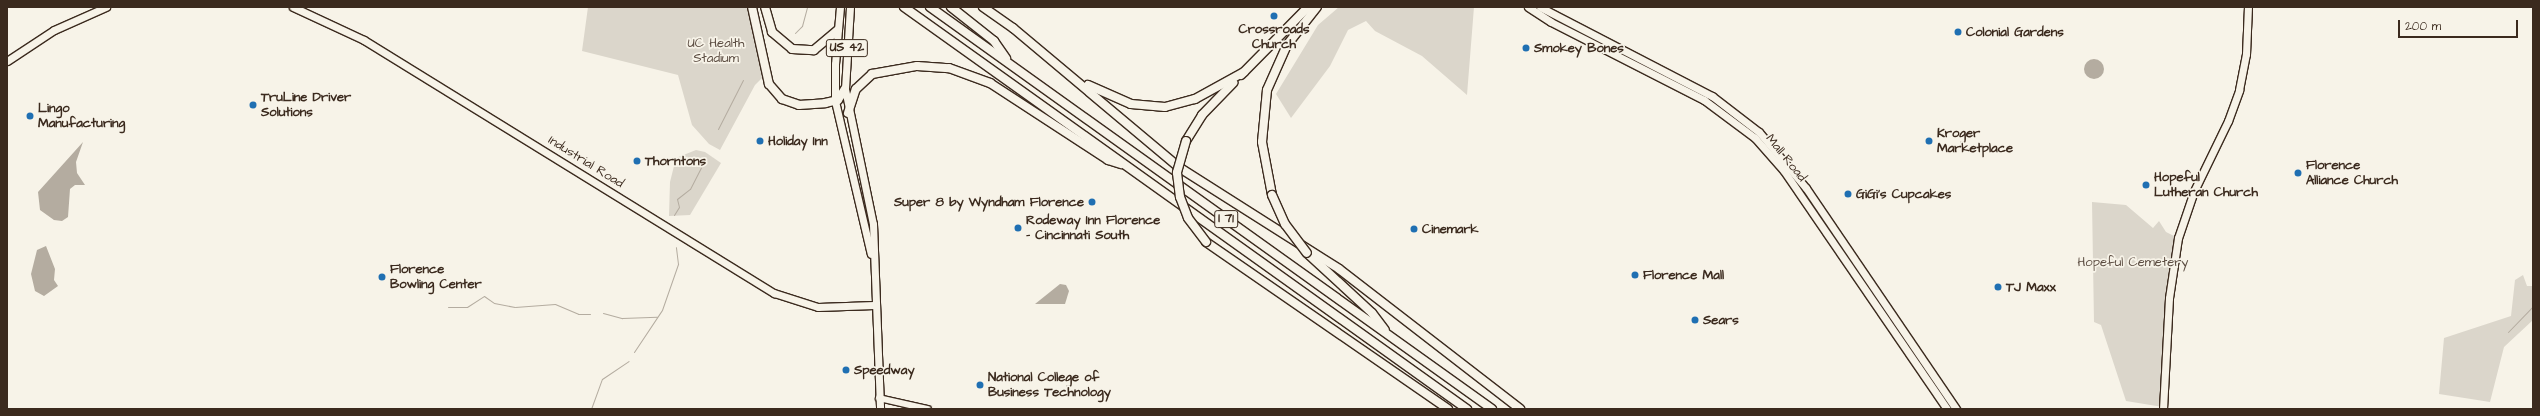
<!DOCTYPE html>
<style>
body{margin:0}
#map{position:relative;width:2540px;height:416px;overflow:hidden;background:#f7f3e8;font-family:"Architects Daughter",sans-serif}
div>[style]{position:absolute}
.green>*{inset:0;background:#dbd6cb}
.water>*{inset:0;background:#b4aca0}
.round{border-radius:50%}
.stream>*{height:1px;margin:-0.5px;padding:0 0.5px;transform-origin:0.5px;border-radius:0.5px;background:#b4aca0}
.roads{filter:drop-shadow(1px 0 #3b2a1e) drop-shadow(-1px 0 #3b2a1e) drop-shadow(0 1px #3b2a1e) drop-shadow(0 -1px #3b2a1e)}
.minor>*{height:5.5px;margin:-2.75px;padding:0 2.75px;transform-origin:2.75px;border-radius:2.75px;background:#f7f3e8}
.major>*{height:7px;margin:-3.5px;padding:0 3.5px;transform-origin:3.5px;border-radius:3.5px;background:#f7f3e8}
.highway>*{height:8px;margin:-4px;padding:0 4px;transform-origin:4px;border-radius:4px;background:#f7f3e8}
.bridges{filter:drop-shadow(1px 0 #3b2a1e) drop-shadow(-1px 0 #3b2a1e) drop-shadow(0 1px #3b2a1e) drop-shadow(0 -1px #3b2a1e)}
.highway-bridge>*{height:8px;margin:-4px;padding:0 4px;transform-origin:4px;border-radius:4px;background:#f7f3e8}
.dots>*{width:11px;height:11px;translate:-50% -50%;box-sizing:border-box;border:2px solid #f7f3e8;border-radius:50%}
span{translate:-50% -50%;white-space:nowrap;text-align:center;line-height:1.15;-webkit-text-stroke:3.5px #f7f3e8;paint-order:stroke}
.shield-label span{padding:1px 3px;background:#f7f3e8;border:1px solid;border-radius:3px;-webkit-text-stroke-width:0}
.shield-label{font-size:12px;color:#3b2a1e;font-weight:700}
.poi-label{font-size:13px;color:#3b2a1e;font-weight:700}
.left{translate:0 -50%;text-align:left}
.right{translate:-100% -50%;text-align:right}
.park-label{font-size:13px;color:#5b4c41}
.street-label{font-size:13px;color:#3b2a1e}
.frame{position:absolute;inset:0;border:8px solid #3b2a1e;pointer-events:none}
.scale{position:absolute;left:2398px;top:20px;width:120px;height:18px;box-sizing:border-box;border:2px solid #3b2a1e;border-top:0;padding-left:5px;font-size:12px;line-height:14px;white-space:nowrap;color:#3b2a1e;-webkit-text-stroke:3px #f7f3e8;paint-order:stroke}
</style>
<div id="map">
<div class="green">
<div style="clip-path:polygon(588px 7px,752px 7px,766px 74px,755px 85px,720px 150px,709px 144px,692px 125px,678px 75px,582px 51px)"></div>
<div style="clip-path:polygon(1339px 7px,1474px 7px,1467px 95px,1422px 56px,1375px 31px,1366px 21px,1348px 30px,1330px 66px,1291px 118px,1276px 94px,1318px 25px)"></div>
<div style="clip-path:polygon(696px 150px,705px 152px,721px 163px,690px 215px,669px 216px,670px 182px,676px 158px)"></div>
<div style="clip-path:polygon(2092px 202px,2126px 205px,2153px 228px,2159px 221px,2166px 232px,2178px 238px,2174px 261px,2163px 407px,2126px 401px,2101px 325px,2094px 322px)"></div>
<div style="clip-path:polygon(2523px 275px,2527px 286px,2533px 286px,2533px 320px,2504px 347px,2490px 402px,2439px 394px,2444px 338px,2511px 316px,2515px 280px)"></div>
</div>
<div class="water">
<div class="round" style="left:2084px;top:59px;width:20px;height:20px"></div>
<div style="clip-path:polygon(83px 142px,76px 162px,77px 173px,85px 185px,75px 185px,70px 189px,68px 217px,62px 221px,54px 220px,40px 210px,38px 192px)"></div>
<div style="clip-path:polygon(46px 246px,55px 269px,54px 280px,58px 286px,44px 296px,35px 291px,31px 274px,37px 250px)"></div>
<div style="clip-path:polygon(1060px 284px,1066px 285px,1069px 291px,1065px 304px,1035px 304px)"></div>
</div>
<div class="stream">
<div style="left:795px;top:33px;width:10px;rotate:-45deg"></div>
<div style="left:802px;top:26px;width:20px;rotate:-75deg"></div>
<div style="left:718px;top:129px;width:55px;rotate:-63deg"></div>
<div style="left:674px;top:215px;width:9px;rotate:-58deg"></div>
<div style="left:679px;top:207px;width:8px;rotate:-104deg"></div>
<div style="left:677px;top:199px;width:16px;rotate:-38deg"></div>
<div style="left:690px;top:189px;width:27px;rotate:-63deg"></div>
<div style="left:448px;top:307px;width:19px"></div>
<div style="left:467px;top:307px;width:20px;rotate:-33deg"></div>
<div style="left:484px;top:296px;width:12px;rotate:35deg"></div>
<div style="left:494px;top:303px;width:21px;rotate:11deg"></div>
<div style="left:515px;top:307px;width:40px;rotate:-4.3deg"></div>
<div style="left:555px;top:304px;width:25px;rotate:23deg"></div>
<div style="left:578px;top:314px;width:12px"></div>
<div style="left:603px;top:313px;width:20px;rotate:15deg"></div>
<div style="left:622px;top:318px;width:35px;rotate:-2deg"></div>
<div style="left:2508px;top:332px;width:36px;rotate:-46deg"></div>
<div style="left:634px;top:352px;width:50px;rotate:-56.3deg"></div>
<div style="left:662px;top:310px;width:49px;rotate:-70.8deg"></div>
<div style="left:678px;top:264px;width:17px;rotate:-97deg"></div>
<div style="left:591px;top:409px;width:32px;rotate:-70deg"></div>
<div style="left:602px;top:379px;width:32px;rotate:-34deg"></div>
</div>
<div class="roads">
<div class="minor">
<div style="left:879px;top:398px;width:50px;rotate:12.7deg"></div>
</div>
<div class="major">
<div style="left:293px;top:7px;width:78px;rotate:24.9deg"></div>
<div style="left:364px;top:40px;width:482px;rotate:31.7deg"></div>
<div style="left:774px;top:293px;width:46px;rotate:17.7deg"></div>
<div style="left:818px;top:307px;width:56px;rotate:-2deg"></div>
<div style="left:840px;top:7px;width:57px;rotate:95deg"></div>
<div style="left:835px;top:64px;width:37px;rotate:90deg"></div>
<div style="left:835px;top:101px;width:157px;rotate:76.8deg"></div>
<div style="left:850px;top:7px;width:82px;rotate:93.5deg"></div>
<div style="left:845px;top:89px;width:138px;rotate:78.3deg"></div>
<div style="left:873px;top:224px;width:185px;rotate:87.8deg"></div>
<div style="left:1528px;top:7px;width:27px;rotate:33deg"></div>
<div style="left:1551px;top:22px;width:172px;rotate:27deg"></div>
<div style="left:1704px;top:100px;width:64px;rotate:36.7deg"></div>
<div style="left:1755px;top:138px;width:44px;rotate:48.7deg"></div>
<div style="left:1784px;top:171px;width:288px;rotate:55.6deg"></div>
<div style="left:1540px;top:7px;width:194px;rotate:27.4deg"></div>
<div style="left:1712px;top:96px;width:59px;rotate:37.5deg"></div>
<div style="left:1759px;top:132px;width:73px;rotate:50deg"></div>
<div style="left:1806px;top:188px;width:267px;rotate:55.8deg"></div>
<div style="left:7px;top:61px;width:56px;rotate:-33.4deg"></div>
<div style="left:54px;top:30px;width:57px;rotate:-23.9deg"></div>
<div style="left:2163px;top:409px;width:111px;rotate:-86.9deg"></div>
<div style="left:2169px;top:298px;width:61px;rotate:-81.5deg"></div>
<div style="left:2178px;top:238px;width:50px;rotate:-71.2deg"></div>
<div style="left:2194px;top:191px;width:78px;rotate:-64.1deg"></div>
<div style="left:2228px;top:121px;width:33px;rotate:-70deg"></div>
<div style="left:2239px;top:90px;width:37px;rotate:-79deg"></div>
<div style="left:2246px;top:54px;width:47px;rotate:-87.6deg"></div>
</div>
<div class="highway">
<div style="left:752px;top:7px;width:79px;rotate:77.6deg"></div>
<div style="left:769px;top:84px;width:20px;rotate:49deg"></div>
<div style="left:782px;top:99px;width:18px;rotate:19deg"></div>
<div style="left:799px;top:105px;width:26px;rotate:-4deg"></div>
<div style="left:825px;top:103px;width:13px;rotate:-13deg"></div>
<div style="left:838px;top:100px;width:13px;rotate:-58deg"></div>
<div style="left:765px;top:7px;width:26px;rotate:74deg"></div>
<div style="left:772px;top:32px;width:26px;rotate:40deg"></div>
<div style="left:792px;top:49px;width:22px;rotate:3deg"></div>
<div style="left:814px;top:50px;width:31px;rotate:-40deg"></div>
<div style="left:904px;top:7px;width:692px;rotate:35.53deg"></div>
<div style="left:930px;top:7px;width:691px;rotate:35.58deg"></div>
<div style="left:951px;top:7px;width:55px;rotate:38.3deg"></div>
<div style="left:994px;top:41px;width:21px;rotate:55deg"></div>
<div style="left:983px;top:7px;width:37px;rotate:35deg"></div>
<div style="left:1013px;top:28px;width:218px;rotate:40deg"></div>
<div style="left:1180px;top:168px;width:188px;rotate:32.4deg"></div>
<div style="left:1339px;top:269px;width:229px;rotate:37.7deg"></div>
<div style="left:1241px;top:75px;width:95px;rotate:-45.4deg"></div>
<div style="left:1088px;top:85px;width:47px;rotate:23.8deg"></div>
<div style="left:1131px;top:104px;width:34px;rotate:5deg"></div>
<div style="left:1165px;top:107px;width:31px;rotate:-15deg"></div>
<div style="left:1195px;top:99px;width:56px;rotate:-28.9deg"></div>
<div style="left:848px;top:113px;width:25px;rotate:-72deg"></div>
<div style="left:856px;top:89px;width:22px;rotate:-43deg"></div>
<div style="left:872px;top:74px;width:46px;rotate:-10.1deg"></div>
<div style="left:917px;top:66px;width:32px;rotate:4deg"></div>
<div style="left:949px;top:68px;width:44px;rotate:20.1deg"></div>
<div style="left:990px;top:83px;width:141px;rotate:33.1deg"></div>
<div style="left:1108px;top:160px;width:14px;rotate:17deg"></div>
<div style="left:1186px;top:141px;width:31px;rotate:-58deg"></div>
<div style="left:1202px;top:115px;width:45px;rotate:-45.9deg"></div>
<div style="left:1272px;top:195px;width:54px;rotate:-100.7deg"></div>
<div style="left:1262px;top:142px;width:52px;rotate:-84.5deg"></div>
<div style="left:1267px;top:90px;width:49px;rotate:-66deg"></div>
<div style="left:1287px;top:45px;width:48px;rotate:-51.7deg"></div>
<div style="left:1206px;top:242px;width:294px;rotate:34.6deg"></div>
<div style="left:1307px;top:253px;width:88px;rotate:42.7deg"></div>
<div style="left:1372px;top:313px;width:21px;rotate:53deg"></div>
</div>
</div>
<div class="bridges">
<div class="highway-bridge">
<div style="left:1186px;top:141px;width:33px;rotate:106deg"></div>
<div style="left:1177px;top:173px;width:24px;rotate:83deg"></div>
<div style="left:1180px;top:197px;width:22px;rotate:69deg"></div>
<div style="left:1188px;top:218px;width:30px;rotate:53deg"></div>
<div style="left:1272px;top:195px;width:32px;rotate:66deg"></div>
<div style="left:1285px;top:224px;width:36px;rotate:53deg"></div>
</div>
</div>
<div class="dots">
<div style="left:1274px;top:16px;background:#1f6fb2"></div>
<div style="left:1958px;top:32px;background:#1f6fb2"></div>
<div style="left:1526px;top:48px;background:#1f6fb2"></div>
<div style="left:253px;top:105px;background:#1f6fb2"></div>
<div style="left:30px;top:116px;background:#1f6fb2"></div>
<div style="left:760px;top:141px;background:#1f6fb2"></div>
<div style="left:1929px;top:141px;background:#1f6fb2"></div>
<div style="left:637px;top:161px;background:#1f6fb2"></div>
<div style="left:2298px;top:173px;background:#1f6fb2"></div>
<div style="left:2146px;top:185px;background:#1f6fb2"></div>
<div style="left:1848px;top:194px;background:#1f6fb2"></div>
<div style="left:1092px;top:202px;background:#1f6fb2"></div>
<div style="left:1018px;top:228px;background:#1f6fb2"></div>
<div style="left:1414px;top:229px;background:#1f6fb2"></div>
<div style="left:1635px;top:275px;background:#1f6fb2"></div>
<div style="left:382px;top:277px;background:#1f6fb2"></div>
<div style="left:1998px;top:287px;background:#1f6fb2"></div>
<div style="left:1695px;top:320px;background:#1f6fb2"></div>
<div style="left:846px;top:370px;background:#1f6fb2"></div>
<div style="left:980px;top:385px;background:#1f6fb2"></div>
</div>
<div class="shield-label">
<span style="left:847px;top:48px">US 42</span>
<span style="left:1226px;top:219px">I 71</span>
</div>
<div class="poi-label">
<span style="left:1274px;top:37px">Crossroads<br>Church</span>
<span class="left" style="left:1966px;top:32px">Colonial Gardens</span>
<span class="left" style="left:1534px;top:48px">Smokey Bones</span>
<span class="left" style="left:261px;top:105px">TruLine Driver<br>Solutions</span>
<span class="left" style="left:38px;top:116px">Lingo<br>Manufacturing</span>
<span class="left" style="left:1937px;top:141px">Kroger<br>Marketplace</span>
<span class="left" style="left:768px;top:141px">Holiday Inn</span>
<span class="left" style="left:645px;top:161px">Thorntons</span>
<span class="left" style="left:2306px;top:173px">Florence<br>Alliance Church</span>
<span class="left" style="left:2154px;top:185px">Hopeful<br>Lutheran Church</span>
<span class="left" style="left:1856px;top:194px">GiGi's Cupcakes</span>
<span class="right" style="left:1084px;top:202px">Super 8 by Wyndham Florence</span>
<span class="left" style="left:1026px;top:228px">Rodeway Inn Florence<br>- Cincinnati South</span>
<span class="left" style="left:1422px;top:229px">Cinemark</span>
<span class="left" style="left:390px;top:277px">Florence<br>Bowling Center</span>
<span class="left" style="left:1643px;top:275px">Florence Mall</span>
<span class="left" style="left:2006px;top:287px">TJ Maxx</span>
<span class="left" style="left:1703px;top:320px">Sears</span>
<span class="left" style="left:854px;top:370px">Speedway</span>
<span class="left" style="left:988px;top:385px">National College of<br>Business Technology</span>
</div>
<div class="park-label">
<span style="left:716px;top:51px">UC Health<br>Stadium</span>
<span style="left:2133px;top:262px">Hopeful Cemetery</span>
</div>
<div class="street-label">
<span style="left:1786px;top:158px;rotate:51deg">Mall Road</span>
<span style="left:586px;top:162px;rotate:32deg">Industrial Road</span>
</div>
<div class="frame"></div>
<div class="scale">200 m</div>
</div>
